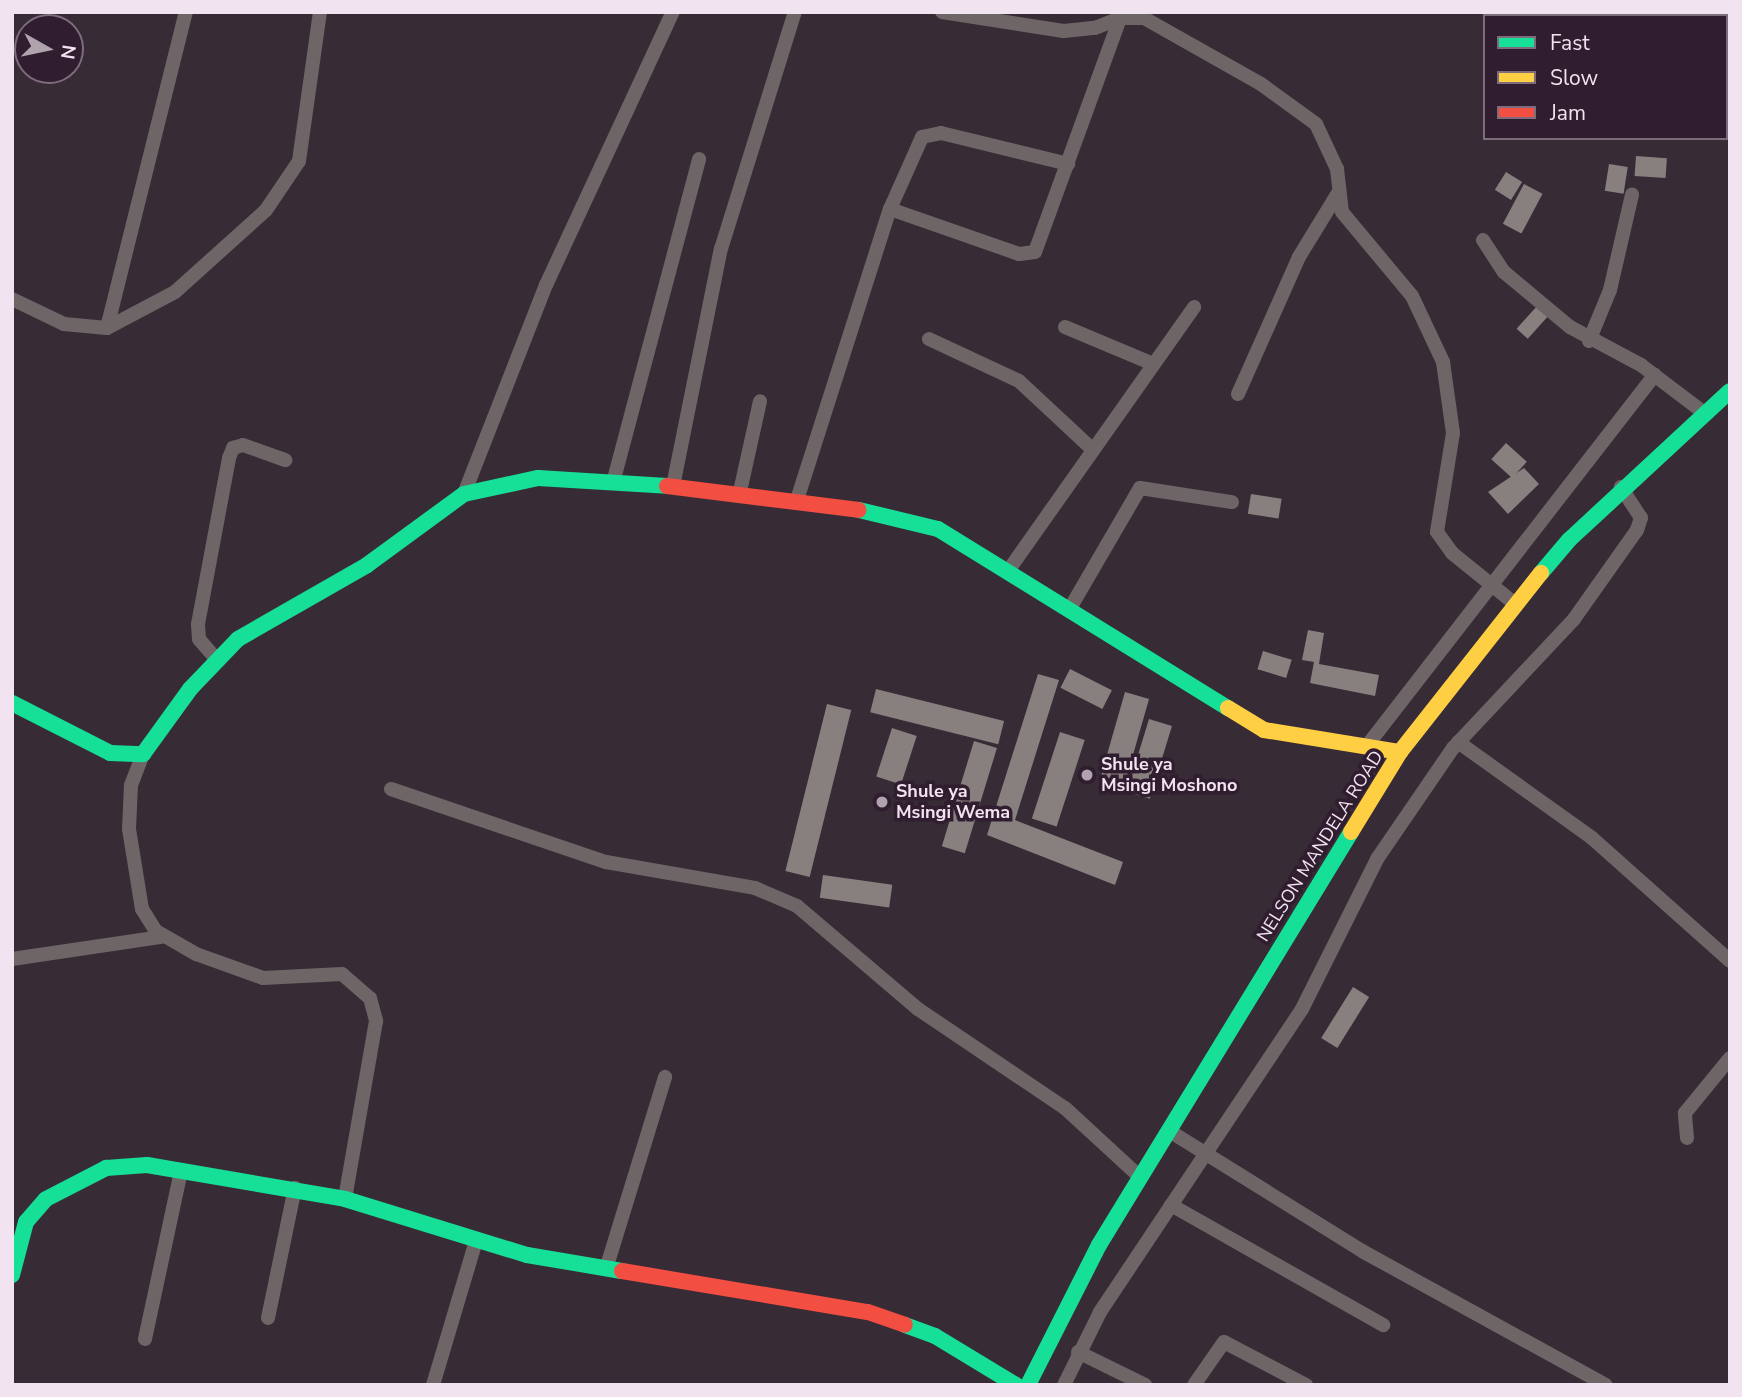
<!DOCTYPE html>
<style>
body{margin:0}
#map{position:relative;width:1742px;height:1397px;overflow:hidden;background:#372c36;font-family:"Nunito Sans",sans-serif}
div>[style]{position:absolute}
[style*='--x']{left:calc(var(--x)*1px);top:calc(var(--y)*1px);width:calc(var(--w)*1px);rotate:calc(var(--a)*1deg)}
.building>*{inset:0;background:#88807f;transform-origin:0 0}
.street>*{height:14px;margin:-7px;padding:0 7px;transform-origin:7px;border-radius:7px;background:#6e6666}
.fast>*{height:16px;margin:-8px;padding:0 8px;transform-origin:8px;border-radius:8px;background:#16e098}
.slow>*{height:16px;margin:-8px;padding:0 8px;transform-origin:8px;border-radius:8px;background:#ffcf43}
.jam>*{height:16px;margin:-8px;padding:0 8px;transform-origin:8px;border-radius:8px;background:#f24e42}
.dots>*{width:19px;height:19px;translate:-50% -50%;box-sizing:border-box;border:4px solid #301d2f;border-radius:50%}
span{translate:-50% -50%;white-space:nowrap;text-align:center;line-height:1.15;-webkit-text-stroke:7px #301d2f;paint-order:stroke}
.poi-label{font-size:18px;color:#f1e3ef;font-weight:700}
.left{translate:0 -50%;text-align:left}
.street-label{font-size:18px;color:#f1e3ef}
.frame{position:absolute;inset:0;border:14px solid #f1e3ef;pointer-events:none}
.legend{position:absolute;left:1483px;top:14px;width:245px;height:126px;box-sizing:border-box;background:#301d2f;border:2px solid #7d6c7c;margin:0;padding:9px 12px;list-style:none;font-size:21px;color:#f1e3ef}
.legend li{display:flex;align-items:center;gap:14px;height:35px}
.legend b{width:35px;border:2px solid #7d6c7c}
.north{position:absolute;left:14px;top:14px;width:70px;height:70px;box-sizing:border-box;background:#301d2f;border:2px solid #7d6c7c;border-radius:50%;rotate:99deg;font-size:19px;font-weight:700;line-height:28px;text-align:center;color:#f1e3ef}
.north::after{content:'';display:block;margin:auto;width:24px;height:32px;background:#b0a3ae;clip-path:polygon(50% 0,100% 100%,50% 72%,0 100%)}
</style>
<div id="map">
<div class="building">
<i style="left:1636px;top:156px;width:31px;height:20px;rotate:4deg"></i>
<i style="left:1609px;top:164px;width:19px;height:27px;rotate:9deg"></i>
<i style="left:1506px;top:172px;width:19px;height:21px;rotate:32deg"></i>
<i style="left:1524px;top:184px;width:21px;height:45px;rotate:28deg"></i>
<i style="left:1538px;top:305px;width:15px;height:32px;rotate:42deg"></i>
<i style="left:1506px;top:443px;width:28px;height:22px;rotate:42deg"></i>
<i style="clip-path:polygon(1524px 468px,1539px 484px,1508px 514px,1488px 492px)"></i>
<i style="left:1251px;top:494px;width:31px;height:20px;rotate:9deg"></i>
<i style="clip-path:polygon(1308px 630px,1324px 633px,1319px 664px,1379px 675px,1375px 696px,1310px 683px,1314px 662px,1302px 660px)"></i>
<i style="left:1263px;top:651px;width:30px;height:19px;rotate:17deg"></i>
<i style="left:1070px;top:669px;width:47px;height:21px;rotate:27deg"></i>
<i style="clip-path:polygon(1038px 674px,1059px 680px,1015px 820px,1123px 862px,1115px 885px,987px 835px)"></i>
<i style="left:876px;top:689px;width:132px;height:24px;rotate:14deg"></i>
<i style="left:1125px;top:692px;width:25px;height:87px;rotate:16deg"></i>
<i style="left:827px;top:704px;width:25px;height:172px;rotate:14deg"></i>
<i style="left:1149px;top:719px;width:24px;height:76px;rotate:17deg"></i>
<i style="left:892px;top:728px;width:26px;height:51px;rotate:18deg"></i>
<i style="left:1060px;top:732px;width:26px;height:91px;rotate:18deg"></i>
<i style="left:974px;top:741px;width:24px;height:110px;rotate:17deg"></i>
<i style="left:823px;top:875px;width:70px;height:23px;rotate:8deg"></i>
<i style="left:1353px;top:987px;width:19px;height:60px;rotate:32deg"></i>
</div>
<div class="street">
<i style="--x:942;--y:12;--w:123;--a:8.9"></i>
<i style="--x:1064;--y:31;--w:31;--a:-6"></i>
<i style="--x:1095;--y:28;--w:27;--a:-22"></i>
<i style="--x:1120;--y:18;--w:24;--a:0"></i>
<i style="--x:1144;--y:18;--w:134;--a:29.4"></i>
<i style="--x:1261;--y:84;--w:68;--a:36"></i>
<i style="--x:1316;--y:124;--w:50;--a:65"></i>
<i style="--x:1337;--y:169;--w:43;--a:83.4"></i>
<i style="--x:1342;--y:212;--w:109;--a:50.2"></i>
<i style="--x:1412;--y:296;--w:73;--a:64.8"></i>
<i style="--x:1443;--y:362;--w:72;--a:82"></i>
<i style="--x:1453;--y:433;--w:100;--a:99.2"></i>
<i style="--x:1437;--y:532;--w:26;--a:54"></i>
<i style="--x:1452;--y:553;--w:80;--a:38.9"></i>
<i style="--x:890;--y:209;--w:137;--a:19.2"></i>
<i style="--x:1019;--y:254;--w:16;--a:-7"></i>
<i style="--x:1035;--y:252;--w:249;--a:-70"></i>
<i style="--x:1483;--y:240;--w:38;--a:57"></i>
<i style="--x:1504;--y:272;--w:86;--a:39.8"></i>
<i style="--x:1570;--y:327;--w:81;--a:28.2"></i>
<i style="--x:1641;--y:365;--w:78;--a:37.2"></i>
<i style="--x:12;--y:299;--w:58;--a:25.7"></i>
<i style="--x:64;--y:324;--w:43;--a:5.3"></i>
<i style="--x:107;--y:328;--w:77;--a:-27.9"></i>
<i style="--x:175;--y:292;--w:122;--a:-42"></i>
<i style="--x:266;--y:210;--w:59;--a:-56"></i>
<i style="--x:299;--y:161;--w:150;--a:-82"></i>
<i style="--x:1065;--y:327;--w:95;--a:22.8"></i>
<i style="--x:107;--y:328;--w:326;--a:-76"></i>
<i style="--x:929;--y:339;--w:99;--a:25"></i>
<i style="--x:1019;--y:381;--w:100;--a:43"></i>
<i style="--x:1589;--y:341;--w:55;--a:-67.6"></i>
<i style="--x:1610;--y:290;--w:98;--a:-77"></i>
<i style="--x:1238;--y:394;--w:150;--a:-66"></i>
<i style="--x:1299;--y:257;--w:75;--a:-58.6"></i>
<i style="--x:614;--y:479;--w:331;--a:-75.1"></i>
<i style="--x:673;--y:486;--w:242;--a:-78.6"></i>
<i style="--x:721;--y:249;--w:248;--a:-72.7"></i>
<i style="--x:464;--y:494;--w:225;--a:-68.6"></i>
<i style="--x:546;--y:285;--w:301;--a:-65.1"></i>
<i style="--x:739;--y:496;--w:97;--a:-77.5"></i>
<i style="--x:796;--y:503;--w:309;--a:-72.3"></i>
<i style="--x:890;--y:209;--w:79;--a:-66"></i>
<i style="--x:922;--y:137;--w:19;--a:-12"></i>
<i style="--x:941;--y:133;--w:131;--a:13.7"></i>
<i style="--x:1008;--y:571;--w:323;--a:-54.8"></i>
<i style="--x:1069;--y:610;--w:141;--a:-59.8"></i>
<i style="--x:1140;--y:488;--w:93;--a:8.7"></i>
<i style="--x:218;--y:661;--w:29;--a:-131"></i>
<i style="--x:199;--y:639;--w:15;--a:-94"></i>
<i style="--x:198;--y:624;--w:169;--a:-79.4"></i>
<i style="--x:229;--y:458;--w:11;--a:-68"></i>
<i style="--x:233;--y:448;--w:10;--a:-17"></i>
<i style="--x:243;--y:445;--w:45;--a:19.7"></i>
<i style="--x:1458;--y:742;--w:165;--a:35.6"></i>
<i style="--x:1592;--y:838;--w:185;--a:41.7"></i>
<i style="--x:1366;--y:747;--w:471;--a:-52.2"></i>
<i style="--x:143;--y:754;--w:33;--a:111"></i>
<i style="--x:131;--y:785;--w:44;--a:92.6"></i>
<i style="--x:129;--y:829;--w:81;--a:80.8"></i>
<i style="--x:142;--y:909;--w:26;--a:58"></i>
<i style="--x:156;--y:931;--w:46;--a:29.9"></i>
<i style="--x:196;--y:954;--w:71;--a:19.7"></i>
<i style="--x:263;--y:978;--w:79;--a:-2.9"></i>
<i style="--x:342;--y:974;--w:37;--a:41"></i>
<i style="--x:370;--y:998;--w:24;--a:75"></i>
<i style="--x:376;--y:1021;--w:181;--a:99.9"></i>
<i style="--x:391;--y:789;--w:227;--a:18.8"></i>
<i style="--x:606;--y:862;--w:151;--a:9.9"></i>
<i style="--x:755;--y:888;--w:46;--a:23.2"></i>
<i style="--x:797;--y:906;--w:159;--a:40.4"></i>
<i style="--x:918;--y:1009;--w:177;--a:34"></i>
<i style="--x:1065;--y:1108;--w:102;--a:42.6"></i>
<i style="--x:12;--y:959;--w:151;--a:-8.4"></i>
<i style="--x:1171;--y:1132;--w:225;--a:31.9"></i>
<i style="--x:1362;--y:1251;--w:278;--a:28.8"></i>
<i style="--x:1687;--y:1138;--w:25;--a:-95"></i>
<i style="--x:1685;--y:1113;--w:71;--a:-50.7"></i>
<i style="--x:1171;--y:1205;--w:244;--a:29.5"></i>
<i style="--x:606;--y:1269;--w:201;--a:-72.9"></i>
<i style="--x:268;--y:1318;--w:133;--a:-78.3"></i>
<i style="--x:145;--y:1339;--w:172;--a:-77.9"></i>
<i style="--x:1078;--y:1352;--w:75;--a:26.2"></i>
<i style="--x:433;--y:1385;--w:150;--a:-73.4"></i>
<i style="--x:1064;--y:1385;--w:81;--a:-63.7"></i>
<i style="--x:1100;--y:1312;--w:364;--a:-56.3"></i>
<i style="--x:1302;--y:1009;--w:168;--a:-63.4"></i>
<i style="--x:1377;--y:859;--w:135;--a:-55.6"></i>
<i style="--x:1453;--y:748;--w:177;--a:-46.8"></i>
<i style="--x:1574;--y:619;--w:109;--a:-54.7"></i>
<i style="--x:1637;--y:530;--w:13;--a:-72"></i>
<i style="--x:1641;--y:518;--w:37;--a:-123"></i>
<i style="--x:1194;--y:1385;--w:52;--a:-55.1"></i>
<i style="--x:1224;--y:1342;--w:93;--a:27.7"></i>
</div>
<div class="fast">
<i style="--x:859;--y:510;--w:81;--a:13.5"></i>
<i style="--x:938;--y:529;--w:341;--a:31.7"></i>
<i style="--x:1541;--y:573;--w:43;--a:-49.7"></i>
<i style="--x:1569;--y:540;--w:219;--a:-42.8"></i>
<i style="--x:12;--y:703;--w:110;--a:27"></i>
<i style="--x:110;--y:753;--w:33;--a:2"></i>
<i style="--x:143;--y:754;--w:80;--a:-54.1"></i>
<i style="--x:190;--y:689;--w:69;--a:-46.2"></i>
<i style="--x:238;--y:639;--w:149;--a:-29.8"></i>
<i style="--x:367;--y:565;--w:120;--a:-36.2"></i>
<i style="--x:464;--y:494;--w:76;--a:-12.2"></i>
<i style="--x:538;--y:478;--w:129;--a:3.5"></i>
<i style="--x:12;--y:1275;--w:55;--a:-75.2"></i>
<i style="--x:26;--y:1222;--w:30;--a:-49"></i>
<i style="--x:46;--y:1199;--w:68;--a:-27.3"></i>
<i style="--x:106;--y:1168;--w:41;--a:-4.2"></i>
<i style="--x:147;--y:1165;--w:201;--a:9.7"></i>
<i style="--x:345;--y:1199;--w:190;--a:17.1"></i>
<i style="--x:527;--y:1255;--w:96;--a:9.6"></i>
<i style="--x:905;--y:1325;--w:32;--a:20"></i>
<i style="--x:935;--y:1336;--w:95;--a:31.2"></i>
<i style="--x:1028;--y:1385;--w:157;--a:-63.1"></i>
<i style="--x:1099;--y:1245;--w:484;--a:-58.6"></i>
</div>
<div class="slow">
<i style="--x:1228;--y:708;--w:42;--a:31.4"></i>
<i style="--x:1264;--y:730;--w:138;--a:9.2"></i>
<i style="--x:1351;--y:832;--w:94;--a:-58.5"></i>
<i style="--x:1400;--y:752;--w:228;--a:-51.8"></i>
</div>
<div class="jam">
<i style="--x:667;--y:486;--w:193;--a:7.1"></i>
<i style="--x:622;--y:1271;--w:249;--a:9.5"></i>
<i style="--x:868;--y:1312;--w:39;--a:19"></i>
</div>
<div class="dots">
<i style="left:1087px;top:775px;background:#b0a3ae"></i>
<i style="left:882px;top:802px;background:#b0a3ae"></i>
</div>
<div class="poi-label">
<span class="left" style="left:1101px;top:775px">Shule ya<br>Msingi Moshono</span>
<span class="left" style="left:896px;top:802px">Shule ya<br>Msingi Wema</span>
</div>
<div class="street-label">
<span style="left:1320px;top:846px;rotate:-58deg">NELSON MANDELA ROAD</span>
</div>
<div class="frame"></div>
<ul class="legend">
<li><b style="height:9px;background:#16e098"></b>Fast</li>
<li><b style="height:9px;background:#ffcf43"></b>Slow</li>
<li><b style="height:9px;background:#f24e42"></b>Jam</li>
</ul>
<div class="north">N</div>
</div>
